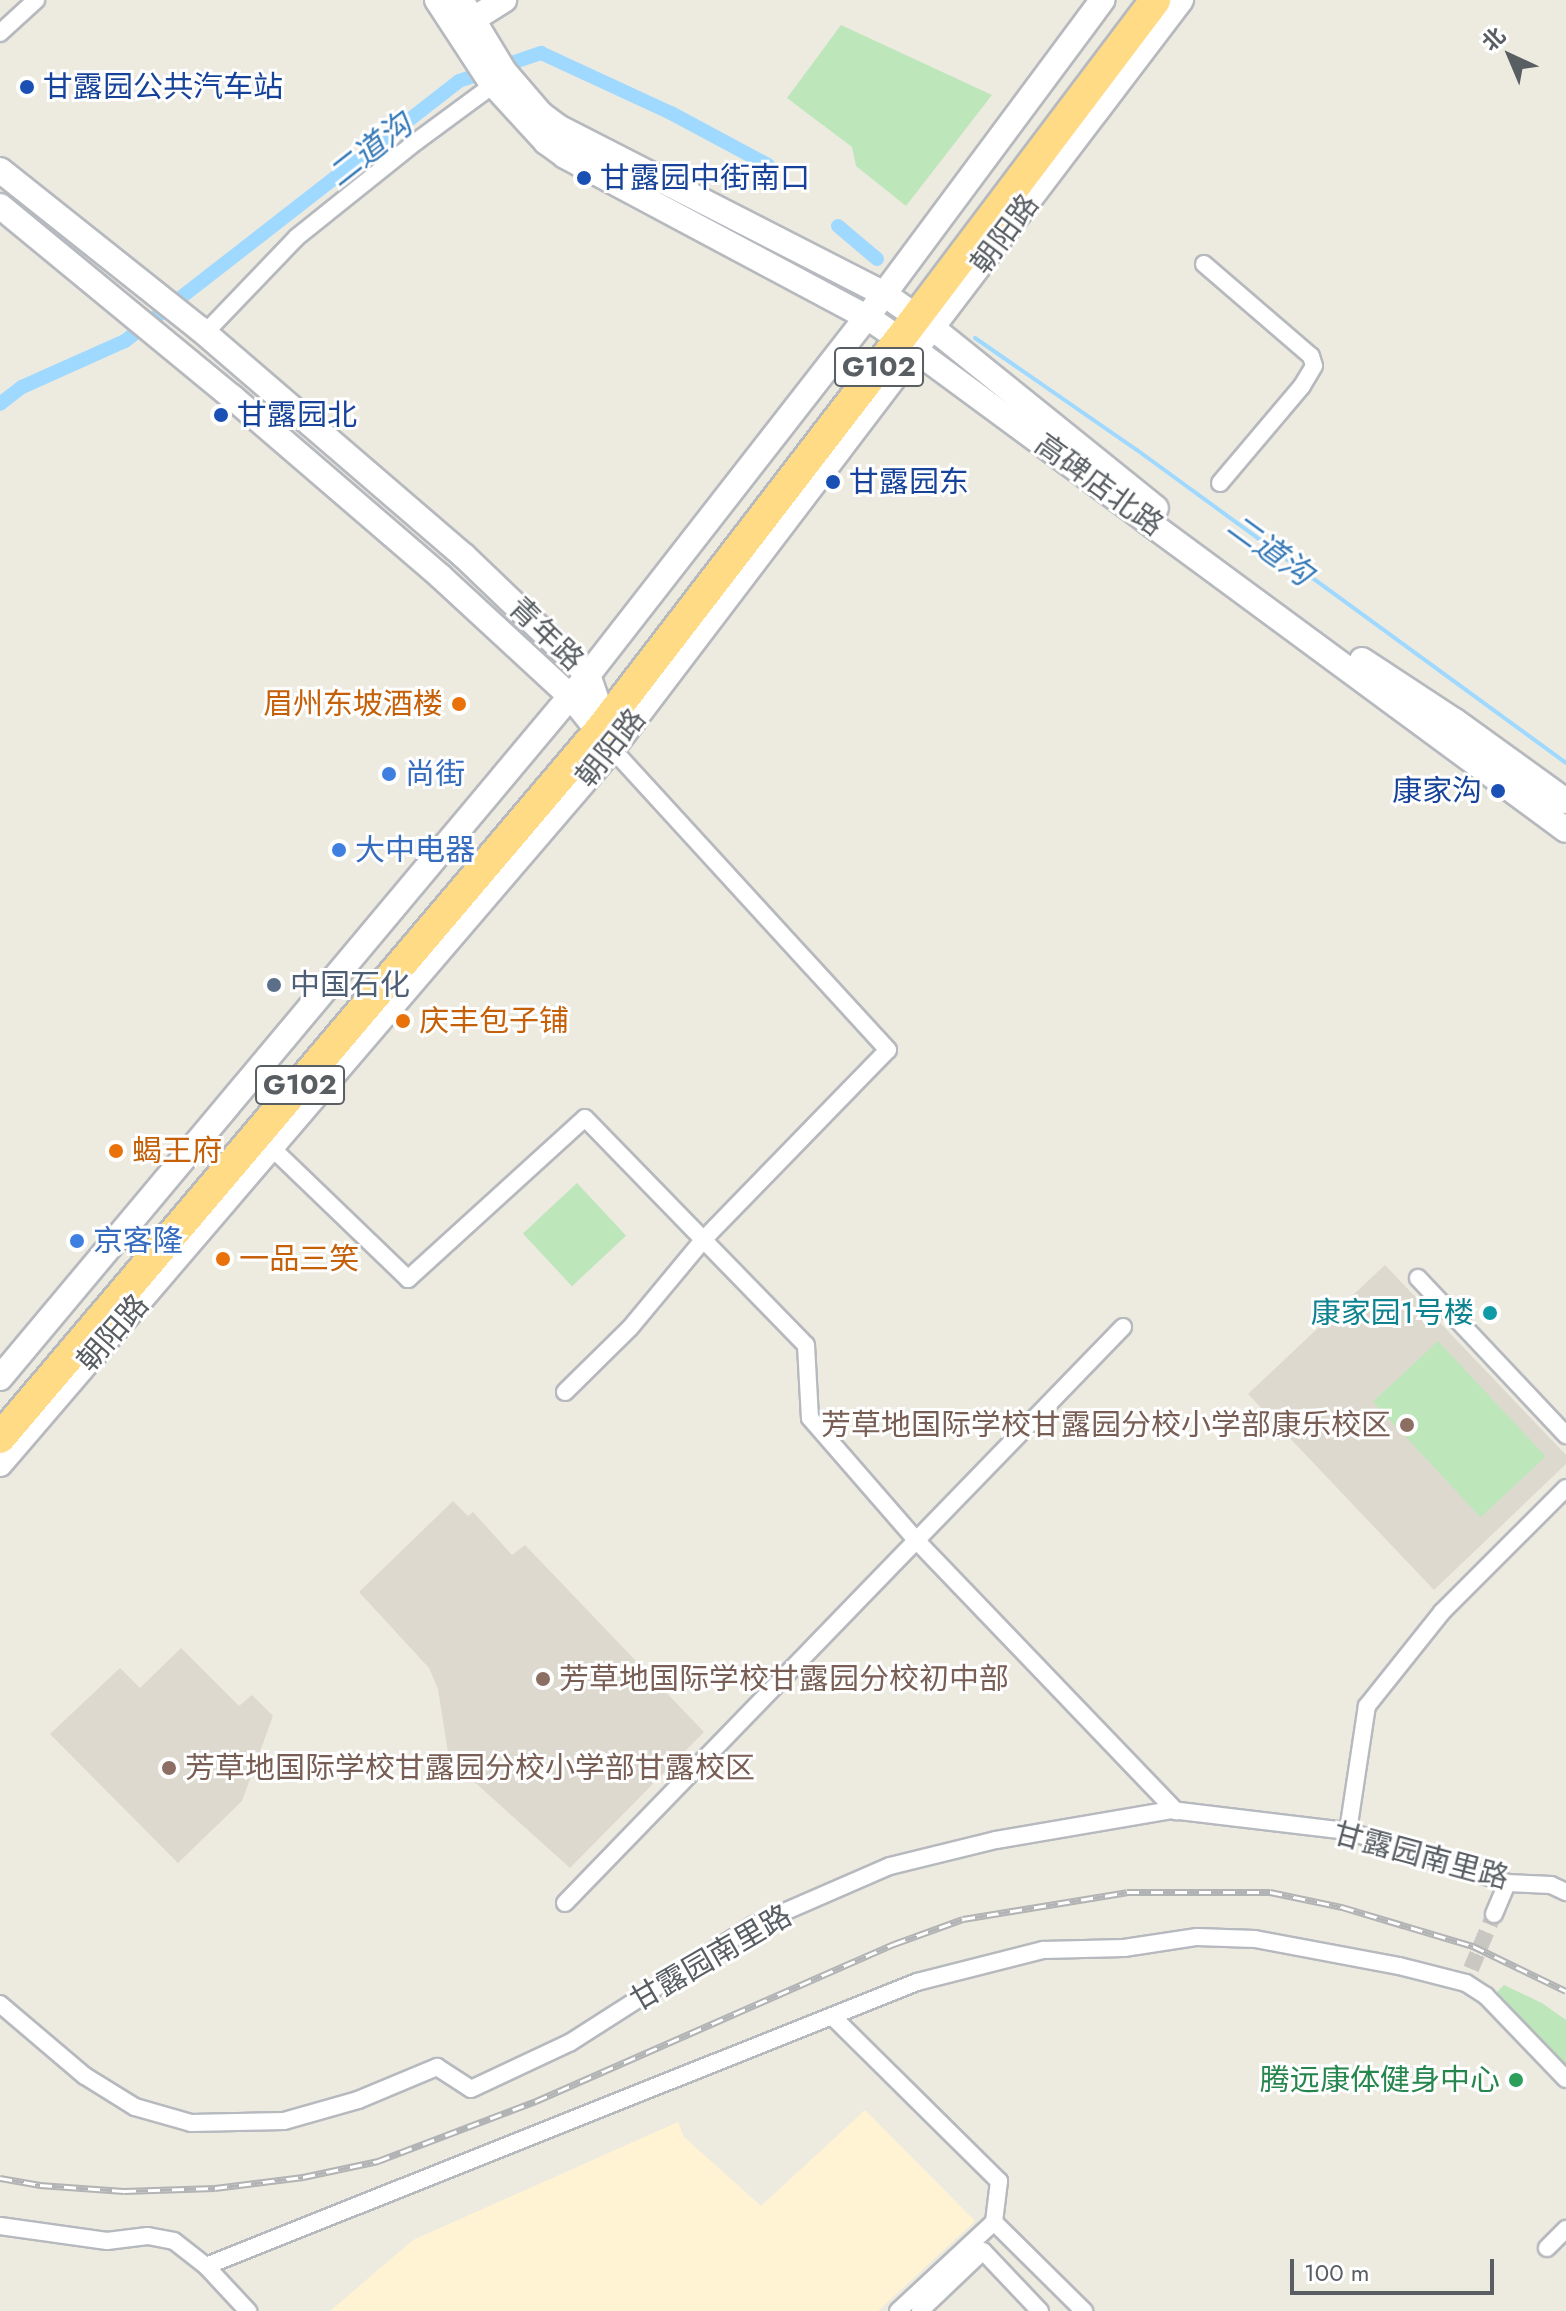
<!DOCTYPE html>
<meta charset="utf-8">
<style>
body{margin:0}
#map{position:relative;width:1566px;height:2311px;overflow:hidden;background:#edeae0;font-family:Jost,"Noto Sans SC",sans-serif}
div>[style]{position:absolute}
[style*='--x']{left:calc(var(--x)*1px);top:calc(var(--y)*1px);width:calc(var(--w)*1px);rotate:calc(var(--a)*1deg)}
.commercial>*{inset:0;background:#fff3d4}
.education>*{inset:0;background:#ddd9cf}
.green>*{inset:0;background:#bde7bb;transform-origin:0 0}
.stream>*{height:4px;margin:-2px;padding:0 2px;transform-origin:2px;border-radius:2px;background:#9fd9ff}
.canal>*{height:14px;margin:-7px;padding:0 7px;transform-origin:7px;border-radius:7px;background:#9fd9ff}
.street-tunnel>*{height:16px;margin-top:-8px;transform-origin:0;background:repeating-linear-gradient(90deg,#c8c7c1 0 16px,transparent 0 24px)}
.roads{filter:drop-shadow(2px 0 #b6b9be) drop-shadow(-2px 0 #b6b9be) drop-shadow(0 2px #b6b9be) drop-shadow(0 -2px #b6b9be)}
.street>*{height:16px;margin:-8px;padding:0 8px;transform-origin:8px;border-radius:8px;background:#fff}
.secondary>*{height:24px;margin:-12px;padding:0 12px;transform-origin:12px;border-radius:12px;background:#fff}
.highway>*{height:30px;margin:-15px;padding:0 15px;transform-origin:15px;border-radius:15px;background:#ffdb86}
.rail>*{height:7px;margin-top:-3.5px;transform-origin:0;background:repeating-linear-gradient(90deg,#fff 0 12px,#b2b3b4 0 24px);box-sizing:border-box;border-block:2px solid #b2b3b4}
.dots>*{width:22px;height:22px;translate:-50% -50%;box-sizing:border-box;border:4px solid #fff;border-radius:50%}
span{translate:-50% -50%;white-space:nowrap;text-align:center;line-height:1.15;-webkit-text-stroke:6px #fff;paint-order:stroke}
.shield-label span{padding:2px 6px;background:#fff;border:2px solid;border-radius:6px;-webkit-text-stroke-width:0}
.shield-label{font-size:28px;color:#595e63;font-weight:700}
.transit-label{font-size:30px;color:#164399}
.left{translate:0 -50%;text-align:left}
.right{translate:-100% -50%;text-align:right}
.street-label{font-size:30px;color:#595e63}
.food-label{font-size:30px;color:#c56008}
.shop-label{font-size:30px;color:#366cbe}
.service-label{font-size:30px;color:#4e5e75}
.culture-label{font-size:30px;color:#0d838f}
.education-label{font-size:30px;color:#785e54}
.leisure-label{font-size:30px;color:#27864d}
.water-label{font-size:32px;color:#377ab7;font-style:italic}
.north{position:absolute;left:1470px;top:16px;width:80px;height:80px;-webkit-text-stroke:6px #fff;paint-order:stroke;rotate:316deg;font-size:22px;font-weight:700;line-height:32px;text-align:center;color:#595e63}
.north::after{content:'';display:block;margin:auto;width:28px;height:36px;background:#595e63;clip-path:polygon(50% 0,100% 100%,50% 72%,0 100%)}
.scale{position:absolute;left:1290px;top:2259px;width:204px;height:36px;box-sizing:border-box;border:4px solid #595e63;border-top:0;padding-left:10px;font-size:24px;line-height:28px;white-space:nowrap;color:#595e63;-webkit-text-stroke:6px #fff;paint-order:stroke}
</style>
<div id="map">
<div class="commercial">
<i style="clip-path:polygon(865px 2110px,975px 2221px,878px 2311px,330px 2311px,413px 2240px,678px 2122px,684px 2137px,761px 2206px)"></i>
</div>
<div class="education">
<i style="clip-path:polygon(1385px 1265px,1566px 1455px,1566px 1464px,1434px 1590px,1248px 1394px)"></i>
<i style="clip-path:polygon(453px 1501px,468px 1516px,473px 1512px,512px 1555px,525px 1545px,704px 1732px,570px 1868px,449px 1759px,438px 1689px,429px 1668px,359px 1592px)"></i>
<i style="clip-path:polygon(181px 1648px,239px 1706px,252px 1695px,273px 1716px,242px 1801px,178px 1863px,50px 1734px,120px 1668px,140px 1688px)"></i>
</div>
<div class="green">
<i style="clip-path:polygon(841px 25px,992px 95px,906px 206px,856px 166px,852px 147px,787px 98px)"></i>
<i style="left:577px;top:1183px;width:72px;height:74px;rotate:47deg"></i>
<i style="left:1438px;top:1341px;width:158px;height:89px;rotate:47deg"></i>
<i style="clip-path:polygon(1504px 1985px,1542px 2003px,1566px 2020px,1566px 2067px,1493px 1996px)"></i>
</div>
<div class="stream">
<i style="--x:975;--y:338;--w:197;--a:34.7"></i>
<i style="--x:1137;--y:450;--w:531;--a:36.11"></i>
</div>
<div class="canal">
<i style="--x:838;--y:226;--w:51;--a:40.2"></i>
<i style="--x:0;--y:404;--w:28;--a:-38"></i>
<i style="--x:22;--y:387;--w:113;--a:-24.1"></i>
<i style="--x:125;--y:341;--w:423;--a:-37.9"></i>
<i style="--x:459;--y:81;--w:87;--a:-18.9"></i>
<i style="--x:541;--y:53;--w:143;--a:24.8"></i>
<i style="--x:671;--y:113;--w:110;--a:28.2"></i>
</div>
<div class="street-tunnel">
<i style="--x:1471;--y:1969;--w:60;--a:-67.3"></i>
</div>
<div class="roads">
<div class="street">
<i style="--x:0;--y:33;--w:49;--a:-42.5"></i>
<i style="--x:1204;--y:264;--w:141;--a:40.7"></i>
<i style="--x:1311;--y:356;--w:10;--a:73"></i>
<i style="--x:1314;--y:366;--w:23;--a:121"></i>
<i style="--x:1302;--y:386;--w:127;--a:130.2"></i>
<i style="--x:205;--y:333;--w:133;--a:-46.2"></i>
<i style="--x:297;--y:237;--w:154;--a:-38.7"></i>
<i style="--x:417;--y:141;--w:94;--a:-36.4"></i>
<i style="--x:272;--y:1148;--w:189;--a:43.9"></i>
<i style="--x:408;--y:1279;--w:239;--a:-42.3"></i>
<i style="--x:585;--y:1118;--w:317;--a:45.8"></i>
<i style="--x:806;--y:1345;--w:73;--a:86.9"></i>
<i style="--x:810;--y:1418;--w:162;--a:49"></i>
<i style="--x:916;--y:1540;--w:376;--a:46.2"></i>
<i style="--x:1418;--y:1278;--w:216;--a:46.7"></i>
<i style="--x:565;--y:1392;--w:91;--a:-44.6"></i>
<i style="--x:630;--y:1328;--w:114;--a:-50.3"></i>
<i style="--x:703;--y:1240;--w:265;--a:-45.8"></i>
<i style="--x:888;--y:1050;--w:408;--a:-132.5"></i>
<i style="--x:1348;--y:1831;--w:126;--a:-81.4"></i>
<i style="--x:1367;--y:1706;--w:120;--a:-51.4"></i>
<i style="--x:1442;--y:1612;--w:175;--a:-45"></i>
<i style="--x:565;--y:1903;--w:802;--a:-45.91"></i>
<i style="--x:1494;--y:1914;--w:34;--a:-67"></i>
<i style="--x:0;--y:2004;--w:111;--a:40.3"></i>
<i style="--x:85;--y:2076;--w:59;--a:31.8"></i>
<i style="--x:135;--y:2107;--w:58;--a:15.9"></i>
<i style="--x:191;--y:2123;--w:93;--a:-1.2"></i>
<i style="--x:284;--y:2121;--w:77;--a:-15.8"></i>
<i style="--x:358;--y:2100;--w:86;--a:-22.7"></i>
<i style="--x:437;--y:2067;--w:40;--a:32.9"></i>
<i style="--x:471;--y:2089;--w:110;--a:-25.2"></i>
<i style="--x:571;--y:2042;--w:217;--a:-32.6"></i>
<i style="--x:754;--y:1925;--w:148;--a:-23.5"></i>
<i style="--x:890;--y:1866;--w:109;--a:-13.8"></i>
<i style="--x:996;--y:1840;--w:178;--a:-9.7"></i>
<i style="--x:1171;--y:1810;--w:178;--a:6.8"></i>
<i style="--x:1348;--y:1831;--w:167;--a:18.1"></i>
<i style="--x:1507;--y:1883;--w:44;--a:2.6"></i>
<i style="--x:1551;--y:1885;--w:17;--a:25"></i>
<i style="--x:832;--y:2016;--w:235;--a:44.7"></i>
<i style="--x:999;--y:2181;--w:41;--a:97"></i>
<i style="--x:994;--y:2222;--w:127;--a:44.7"></i>
<i style="--x:0;--y:2226;--w:108;--a:8"></i>
<i style="--x:107;--y:2241;--w:41;--a:-7"></i>
<i style="--x:148;--y:2236;--w:26;--a:11"></i>
<i style="--x:174;--y:2241;--w:41;--a:38"></i>
<i style="--x:206;--y:2266;--w:62;--a:47"></i>
<i style="--x:1547;--y:2248;--w:27;--a:-45"></i>
<i style="--x:206;--y:2266;--w:766;--a:-21.77"></i>
<i style="--x:917;--y:1982;--w:130;--a:-14.3"></i>
<i style="--x:1043;--y:1950;--w:81;--a:-1.4"></i>
<i style="--x:1124;--y:1948;--w:74;--a:-8.6"></i>
<i style="--x:1197;--y:1937;--w:58;--a:2"></i>
<i style="--x:1255;--y:1939;--w:147;--a:10.6"></i>
<i style="--x:1399;--y:1966;--w:69;--a:14.2"></i>
<i style="--x:1466;--y:1983;--w:24;--a:33"></i>
<i style="--x:1486;--y:1996;--w:115;--a:46.1"></i>
<i style="--x:898;--y:2311;--w:131;--a:-42.8"></i>
<i style="--x:920;--y:2311;--w:87;--a:-43.6"></i>
<i style="--x:983;--y:2251;--w:83;--a:46.5"></i>
</div>
<div class="secondary">
<i style="--x:437;--y:0;--w:97;--a:56.8"></i>
<i style="--x:490;--y:81;--w:83;--a:47.4"></i>
<i style="--x:546;--y:142;--w:24;--a:36"></i>
<i style="--x:565;--y:156;--w:342;--a:28.1"></i>
<i style="--x:867;--y:317;--w:40;--a:34"></i>
<i style="--x:900;--y:339;--w:827;--a:36.4"></i>
<i style="--x:461;--y:0;--w:83;--a:58.8"></i>
<i style="--x:504;--y:71;--w:57;--a:49.3"></i>
<i style="--x:541;--y:114;--w:21;--a:37"></i>
<i style="--x:558;--y:127;--w:366;--a:27.1"></i>
<i style="--x:884;--y:294;--w:61;--a:35"></i>
<i style="--x:934;--y:329;--w:285;--a:38.9"></i>
<i style="--x:472;--y:20;--w:38;--a:-32"></i>
<i style="--x:0;--y:170;--w:256;--a:38.5"></i>
<i style="--x:200;--y:329;--w:347;--a:40.7"></i>
<i style="--x:463;--y:555;--w:173;--a:43.8"></i>
<i style="--x:588;--y:675;--w:64;--a:70.7"></i>
<i style="--x:0;--y:206;--w:301;--a:39.5"></i>
<i style="--x:232;--y:397;--w:274;--a:40.7"></i>
<i style="--x:440;--y:576;--w:178;--a:42.7"></i>
<i style="--x:571;--y:697;--w:53;--a:51.2"></i>
<i style="--x:1362;--y:660;--w:111;--a:33.3"></i>
<i style="--x:1455;--y:721;--w:137;--a:35.8"></i>
<i style="--x:0;--y:1378;--w:916;--a:-50.09"></i>
<i style="--x:588;--y:675;--w:454;--a:-52.1"></i>
<i style="--x:867;--y:317;--w:395;--a:-53.4"></i>
<i style="--x:0;--y:1464;--w:941;--a:-49.44"></i>
<i style="--x:612;--y:749;--w:941;--a:-52.78"></i>
</div>
<div class="highway">
<i style="--x:0;--y:1438;--w:927;--a:-49.73"></i>
<i style="--x:599;--y:731;--w:494;--a:-52.5"></i>
<i style="--x:900;--y:339;--w:424;--a:-53"></i>
</div>
</div>
<div class="rail">
<i style="--x:0;--y:2178;--w:41;--a:9.9"></i>
<i style="--x:40;--y:2185;--w:84;--a:4.1"></i>
<i style="--x:124;--y:2191;--w:91;--a:-1.9"></i>
<i style="--x:215;--y:2188;--w:89;--a:-7.1"></i>
<i style="--x:303;--y:2177;--w:77;--a:-12"></i>
<i style="--x:378;--y:2161;--w:169;--a:-20.8"></i>
<i style="--x:536;--y:2101;--w:391;--a:-23.7"></i>
<i style="--x:894;--y:1944;--w:73;--a:-19.9"></i>
<i style="--x:963;--y:1919;--w:166;--a:-9.3"></i>
<i style="--x:1127;--y:1892;--w:143;--a:0"></i>
<i style="--x:1270;--y:1892;--w:74;--a:11.8"></i>
<i style="--x:1342;--y:1907;--w:137;--a:16.6"></i>
<i style="--x:1473;--y:1946;--w:103;--a:25.8"></i>
</div>
<div class="dots">
<i style="left:27px;top:87px;background:#1a4fb4"></i>
<i style="left:584px;top:178px;background:#1a4fb4"></i>
<i style="left:221px;top:415px;background:#1a4fb4"></i>
<i style="left:833px;top:482px;background:#1a4fb4"></i>
<i style="left:459px;top:704px;background:#e8710a"></i>
<i style="left:389px;top:774px;background:#3f7fe0"></i>
<i style="left:1498px;top:791px;background:#1a4fb4"></i>
<i style="left:339px;top:850px;background:#3f7fe0"></i>
<i style="left:274px;top:985px;background:#5c6f8a"></i>
<i style="left:403px;top:1021px;background:#e8710a"></i>
<i style="left:116px;top:1151px;background:#e8710a"></i>
<i style="left:77px;top:1241px;background:#3f7fe0"></i>
<i style="left:223px;top:1259px;background:#e8710a"></i>
<i style="left:1490px;top:1313px;background:#0f9aa8"></i>
<i style="left:1407px;top:1425px;background:#8d6e63"></i>
<i style="left:543px;top:1679px;background:#8d6e63"></i>
<i style="left:169px;top:1768px;background:#8d6e63"></i>
<i style="left:1516px;top:2080px;background:#2e9e5b"></i>
</div>
<div class="shield-label">
<span style="left:879px;top:367px">G102</span>
<span style="left:300px;top:1085px">G102</span>
</div>
<div class="transit-label">
<span class="left" style="left:43px;top:87px">甘露园公共汽车站</span>
<span class="left" style="left:600px;top:178px">甘露园中街南口</span>
<span class="left" style="left:237px;top:415px">甘露园北</span>
<span class="left" style="left:849px;top:482px">甘露园东</span>
<span class="right" style="left:1482px;top:791px">康家沟</span>
</div>
<div class="street-label">
<span style="left:1005px;top:234px;rotate:-53deg">朝阳路</span>
<span style="left:1099px;top:485px;rotate:36deg">高碑店北路</span>
<span style="left:546px;top:634px;rotate:44deg">青年路</span>
<span style="left:611px;top:748px;rotate:-51deg">朝阳路</span>
<span style="left:113px;top:1333px;rotate:-49deg">朝阳路</span>
<span style="left:1421px;top:1856px;rotate:15deg">甘露园南里路</span>
<span style="left:711px;top:1958px;rotate:-30deg">甘露园南里路</span>
</div>
<div class="food-label">
<span class="right" style="left:443px;top:704px">眉州东坡酒楼</span>
<span class="left" style="left:419px;top:1021px">庆丰包子铺</span>
<span class="left" style="left:132px;top:1151px">蝎王府</span>
<span class="left" style="left:239px;top:1259px">一品三笑</span>
</div>
<div class="shop-label">
<span class="left" style="left:405px;top:774px">尚街</span>
<span class="left" style="left:355px;top:850px">大中电器</span>
<span class="left" style="left:93px;top:1241px">京客隆</span>
</div>
<div class="service-label">
<span class="left" style="left:290px;top:985px">中国石化</span>
</div>
<div class="culture-label">
<span class="right" style="left:1474px;top:1313px">康家园1号楼</span>
</div>
<div class="education-label">
<span class="right" style="left:1391px;top:1425px">芳草地国际学校甘露园分校小学部康乐校区</span>
<span class="left" style="left:559px;top:1679px">芳草地国际学校甘露园分校初中部</span>
<span class="left" style="left:185px;top:1768px">芳草地国际学校甘露园分校小学部甘露校区</span>
</div>
<div class="leisure-label">
<span class="right" style="left:1500px;top:2080px">腾远康体健身中心</span>
</div>
<div class="water-label">
<span style="left:370px;top:150px;rotate:-38deg">二道沟</span>
<span style="left:1270px;top:550px;rotate:36deg">二道沟</span>
</div>
<div class="north">北</div>
<div class="scale">100 m</div>
</div>
